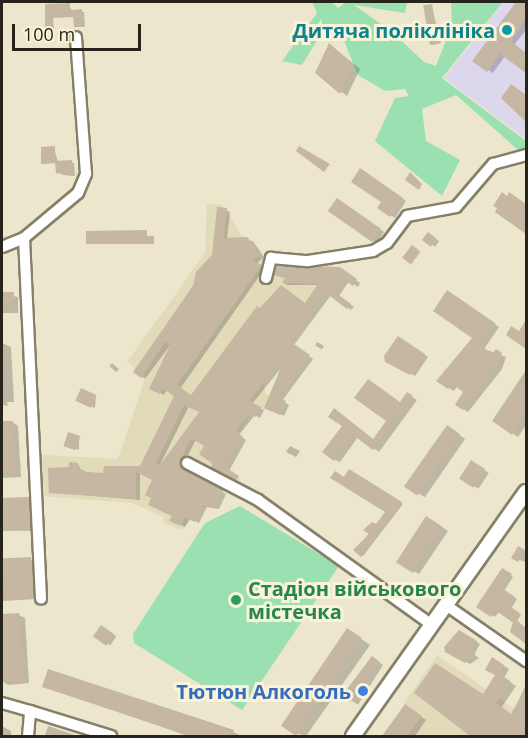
<!DOCTYPE html>
<meta charset="utf-8">
<style>
body{margin:0}
#map{position:relative;width:528px;height:738px;overflow:hidden;background:#ebe6cc;font-family:"Open Sans",sans-serif}
div>[style]{position:absolute}
[style*='--x']{left:calc(var(--x)*1px);top:calc(var(--y)*1px);width:calc(var(--w)*1px);rotate:calc(var(--a)*1deg)}
.built>*{inset:0;background:#e1dbba}
.medical>*{inset:0;background:#ddd7ed}
.green>*{inset:0;background:#9ae0b1}
.shadow>*{inset:0;background:#0003;transform-origin:0 0}
.building>*{inset:0;background:#c5b7a1;transform-origin:0 0}
.roads{filter:drop-shadow(2px 0 #858069) drop-shadow(-2px 0 #858069) drop-shadow(0 2px #858069) drop-shadow(0 -2px #858069)}
.minor>*{height:10px;margin:-5px;padding:0 5px;transform-origin:5px;border-radius:5px;background:#fff}
.secondary>*{height:14px;margin:-7px;padding:0 7px;transform-origin:7px;border-radius:7px;background:#fff}
.dots>*{width:16px;height:16px;translate:-50% -50%;box-sizing:border-box;border:3px solid #f8f3d9;border-radius:50%}
span{translate:-50% -50%;white-space:nowrap;text-align:center;line-height:1.15;-webkit-text-stroke:6px #f8f3d9;paint-order:stroke}
.culture-label{font-size:20px;color:#0d838f;font-weight:700}
.right{translate:-100% -50%;text-align:right}
.leisure-label{font-size:20px;color:#27864d;font-weight:700}
.left{translate:0 -50%;text-align:left}
.shop-label{font-size:20px;color:#366cbe;font-weight:700}
.frame{position:absolute;inset:0;border:3px solid #26241b;pointer-events:none}
.scale{position:absolute;left:12px;top:24px;width:129px;height:27px;box-sizing:border-box;border:3px solid #26241b;border-top:0;padding-left:8px;font-size:18px;line-height:21px;white-space:nowrap;color:#26241b;-webkit-text-stroke:4px #f8f3d9;paint-order:stroke}
</style>
<div id="map">
<div class="built">
<i style="clip-path:polygon(207px 204px,222px 205px,256px 257px,315px 265px,320px 258px,344px 273px,330px 281px,262px 374px,265px 392px,276px 401px,272px 412px,256px 406px,219px 464px,234px 474px,182px 530px,163px 522px,164px 517px,132px 503px,41px 496px,43px 455px,118px 459px,146px 376px,127px 362px,205px 253px)"></i>
<i style="clip-path:polygon(437px 655px,526px 717px,526px 736px,407px 736px,421px 716px,404px 703px)"></i>
</div>
<div class="medical">
<i style="clip-path:polygon(504px 2px,526px 2px,526px 139px,444px 78px)"></i>
</div>
<div class="green">
<i style="clip-path:polygon(312px 2px,332px 2px,338px 8px,346px 2px,407px 2px,405px 13px,354px 5px,392px 32px,424px 62px,436px 66px,452px 25px,451px 2px,503px 2px,442px 78px,526px 141px,526px 152px,517px 149px,456px 95px,422px 109px,426px 141px,460px 160px,442px 196px,375px 141px,395px 98px,409px 96px,405px 89px,385px 91px,358px 75px,337px 24px,316px 42px,302px 65px,282px 61px,317px 13px)"></i>
<i style="clip-path:polygon(240px 506px,339px 566px,242px 710px,134px 643px,133px 634px,205px 523px)"></i>
</div>
<div class="shadow">
<i style="clip-path:polygon(517px 2px,526px 2px,526px 30px,514px 45px,526px 54px,526px 71px,505px 56px,493px 73px,474px 61px)"></i>
<i style="clip-path:polygon(47px 5px,69px 5px,72px 11px,84px 12px,85px 27px,75px 26px,75px 17px,53px 18px,54px 30px,46px 29px)"></i>
<i style="clip-path:polygon(431px 5px,441px 43px,433px 45px,430px 43px)"></i>
<i style="clip-path:polygon(330px 45px,360px 69px,347px 96px,317px 73px)"></i>
<i style="clip-path:polygon(54px 148px,58px 162px,74px 163px,75px 176px,63px 175px,57px 163px,43px 164px)"></i>
<i style="clip-path:polygon(365px 173px,406px 201px,395px 218px,379px 207px,383px 201px)"></i>
<i style="clip-path:polygon(342px 203px,384px 232px,377px 243px,373px 240px)"></i>
<i style="clip-path:polygon(evenodd,226px 210px,230px 212px,227px 239px,253px 241px,264px 257px,256px 264px,265px 268px,180px 389px,191px 396px,261px 310px,305px 304px,319px 285px,287px 285px,284px 283px,287px 279px,276px 275px,344px 272px,360px 283px,358px 287px,349px 281px,339px 296px,354px 307px,351px 310px,331px 295px,294px 345px,313px 359px,282px 401px,289px 405px,284px 416px,266px 407px,282px 367px,252px 404px,264px 410px,260px 418px,255px 415px,239px 435px,246px 440px,229px 471px,241px 481px,213px 466px,207px 446px,196px 439px,182px 468px,226px 494px,219px 509px,207px 507px,199px 523px,190px 518px,185px 527px,171px 520px,174px 515px,153px 497px,154px 479px,140px 472px,140px 500px,50px 492px,78px 464px,81px 471px,105px 475px,141px 468px,176px 396px,167px 389px,164px 395px,151px 388px,174px 340px,145px 379px,135px 372px,213px 256px,226px 210px,189px 406px,201px 412px,162px 466px,160px 465px,189px 406px)"></i>
<i style="left:428px;top:234px;width:13px;height:7px;rotate:32deg"></i>
<i style="clip-path:polygon(2px 294px,18px 297px,18px 313px,2px 313px)"></i>
<i style="clip-path:polygon(453px 295px,499px 327px,484px 349px,506px 357px,502px 369px,468px 412px,457px 405px,465px 391px,457px 386px,454px 391px,449px 388px,474px 338px)"></i>
<i style="clip-path:polygon(398px 338px,428px 357px,415px 376px,386px 361px)"></i>
<i style="left:317px;top:342px;width:8px;height:4px;rotate:30deg"></i>
<i style="clip-path:polygon(2px 343px,11px 347px,14px 402px,7px 402px,8px 406px,2px 405px)"></i>
<i style="left:112px;top:363px;width:9px;height:4px;rotate:41deg"></i>
<i style="clip-path:polygon(526px 373px,526px 425px,518px 437px,494px 421px)"></i>
<i style="clip-path:polygon(407px 394px,417px 400px,379px 452px,358px 437px,340px 462px,335px 460px,344px 426px,374px 440px)"></i>
<i style="clip-path:polygon(96px 396px,95px 408px,80px 402px)"></i>
<i style="clip-path:polygon(12px 422px,18px 426px,21px 477px,2px 478px,2px 423px)"></i>
<i style="clip-path:polygon(454px 431px,465px 439px,425px 497px,406px 487px)"></i>
<i style="clip-path:polygon(79px 437px,79px 450px,68px 446px)"></i>
<i style="clip-path:polygon(290px 446px,300px 451px,296px 457px,286px 452px)"></i>
<i style="left:472px;top:462px;width:20px;height:19px;rotate:33deg"></i>
<i style="clip-path:polygon(350px 471px,403px 504px,363px 556px,355px 550px,388px 512px,345px 479px)"></i>
<i style="clip-path:polygon(28px 499px,33px 501px,34px 531px,3px 530px,2px 500px)"></i>
<i style="clip-path:polygon(427px 518px,448px 531px,419px 574px,413px 571px)"></i>
<i style="clip-path:polygon(518px 548px,526px 552px,526px 562px,513px 558px)"></i>
<i style="clip-path:polygon(30px 559px,34px 561px,37px 599px,2px 601px,2px 561px)"></i>
<i style="clip-path:polygon(503px 570px,513px 577px,504px 591px,517px 599px,511px 609px,521px 615px,517px 621px,526px 628px,526px 642px,512px 632px,516px 625px,499px 612px,495px 617px,478px 606px)"></i>
<i style="clip-path:polygon(19px 615px,25px 618px,29px 683px,8px 685px,2px 681px,2px 616px)"></i>
<i style="left:102px;top:627px;width:17px;height:11px;rotate:33deg"></i>
<i style="clip-path:polygon(459px 632px,480px 644px,474px 655px,479px 658px,470px 664px,447px 651px)"></i>
<i style="clip-path:polygon(357px 636px,370px 645px,306px 736px,295px 733px)"></i>
<i style="left:372px;top:658px;width:13px;height:47px;rotate:32deg"></i>
<i style="clip-path:polygon(498px 662px,509px 669px,504px 678px,516px 686px,501px 708px,512px 715px,526px 684px,526px 736px,475px 736px,416px 693px,483px 695px,497px 675px)"></i>
<i style="clip-path:polygon(43px 686px,233px 732px,242px 736px,188px 736px)"></i>
<i style="clip-path:polygon(405px 706px,426px 720px,415px 736px,383px 736px)"></i>
<i style="clip-path:polygon(2px 726px,11px 731px,11px 736px,2px 736px)"></i>
</div>
<div class="building">
<i style="clip-path:polygon(516px 2px,526px 2px,526px 19px,511px 41px,526px 53px,526px 73px,500px 54px,487px 72px,472px 61px)"></i>
<i style="clip-path:polygon(70px 3px,70px 10px,82px 9px,83px 27px,74px 27px,73px 17px,51px 17px,52px 30px,45px 30px,45px 4px)"></i>
<i style="left:432px;top:4px;width:40px;height:9px;rotate:80deg"></i>
<i style="clip-path:polygon(329px 43px,354px 65px,340px 94px,315px 73px)"></i>
<i style="clip-path:polygon(511px 84px,526px 95px,526px 122px,501px 98px)"></i>
<i style="clip-path:polygon(55px 146px,55px 161px,72px 160px,73px 176px,56px 173px,55px 162px,41px 164px,41px 147px)"></i>
<i style="clip-path:polygon(299px 146px,330px 164px,324px 172px,296px 151px)"></i>
<i style="clip-path:polygon(360px 168px,403px 198px,390px 217px,377px 208px,381px 202px,351px 182px)"></i>
<i style="clip-path:polygon(410px 172px,422px 184px,419px 190px,405px 180px)"></i>
<i style="clip-path:polygon(502px 192px,507px 196px,509px 192px,526px 204px,526px 234px,495px 212px,497px 208px,493px 206px)"></i>
<i style="left:337px;top:198px;width:54px;height:16px;rotate:35deg"></i>
<i style="clip-path:polygon(evenodd,217px 207px,227px 208px,224px 238px,247px 237px,261px 254px,253px 261px,262px 265px,177px 385px,191px 395px,257px 306px,260px 308px,281px 285px,305px 303px,318px 284px,282px 283px,285px 278px,274px 275px,277px 266px,340px 267px,357px 279px,353px 286px,344px 280px,336px 293px,351px 304px,347px 309px,326px 293px,291px 342px,310px 355px,279px 398px,286px 401px,280px 415px,264px 408px,287px 353px,249px 401px,261px 407px,256px 417px,250px 414px,236px 431px,243px 437px,225px 467px,239px 476px,236px 480px,211px 467px,213px 464px,199px 454px,204px 446px,191px 438px,179px 464px,223px 490px,215px 508px,203px 505px,195px 522px,185px 517px,181px 526px,169px 521px,172px 516px,148px 505px,151px 498px,145px 495px,152px 480px,136px 472px,136px 499px,49px 493px,48px 468px,69px 467px,69px 462px,78px 463px,78px 468px,87px 472px,103px 473px,104px 466px,140px 466px,174px 396px,162px 388px,160px 394px,149px 389px,170px 345px,165px 342px,141px 378px,133px 372px,193px 286px,196px 272px,212px 255px,217px 207px,184px 405px,199px 412px,160px 465px,156px 463px,184px 405px)"></i>
<i style="clip-path:polygon(147px 230px,147px 236px,154px 236px,154px 244px,86px 244px,86px 231px)"></i>
<i style="left:428px;top:232px;width:11px;height:10px;rotate:38deg"></i>
<i style="left:412px;top:245px;width:11px;height:16px;rotate:38deg"></i>
<i style="clip-path:polygon(447px 290px,495px 323px,480px 345px,492px 354px,496px 349px,502px 353px,497px 367px,463px 410px,455px 405px,463px 392px,452px 384px,448px 389px,436px 381px,472px 338px,433px 311px)"></i>
<i style="left:2px;top:292px;width:12px;height:19px"></i>
<i style="clip-path:polygon(526px 320px,526px 349px,506px 335px,511px 326px,519px 331px)"></i>
<i style="clip-path:polygon(398px 336px,425px 354px,410px 375px,385px 362px,384px 356px)"></i>
<i style="clip-path:polygon(526px 370px,526px 413px,512px 435px,492px 421px)"></i>
<i style="clip-path:polygon(368px 379px,400px 402px,407px 392px,413px 396px,373px 450px,353px 435px,334px 461px,322px 452px,342px 426px,328px 417px,334px 408px,373px 439px,386px 421px,354px 398px)"></i>
<i style="left:81px;top:388px;width:17px;height:14px;rotate:24deg"></i>
<i style="clip-path:polygon(2px 421px,13px 421px,15px 474px,2px 475px)"></i>
<i style="left:447px;top:425px;width:16px;height:75px;rotate:35deg"></i>
<i style="left:68px;top:432px;width:13px;height:15px;rotate:18deg"></i>
<i style="left:471px;top:460px;width:17px;height:22px;rotate:33deg"></i>
<i style="clip-path:polygon(349px 469px,402px 502px,361px 557px,353px 550px,369px 534px,363px 530px,372px 522px,376px 524px,385px 512px,330px 478px,335px 471px,344px 477px)"></i>
<i style="left:29px;top:497px;width:33px;height:27px;rotate:88deg"></i>
<i style="left:426px;top:516px;width:20px;height:55px;rotate:33deg"></i>
<i style="left:518px;top:546px;width:8px;height:14px;rotate:30deg"></i>
<i style="left:31px;top:557px;width:41px;height:29px;rotate:87deg"></i>
<i style="clip-path:polygon(502px 568px,512px 574px,503px 589px,515px 597px,509px 606px,520px 613px,516px 619px,526px 629px,526px 644px,510px 632px,513px 622px,496px 611px,491px 617px,476px 607px)"></i>
<i style="clip-path:polygon(19px 613px,24px 681px,2px 682px,2px 614px)"></i>
<i style="left:101px;top:625px;width:16px;height:14px;rotate:35deg"></i>
<i style="left:347px;top:628px;width:18px;height:118px;rotate:34deg"></i>
<i style="clip-path:polygon(459px 630px,477px 641px,470px 651px,476px 655px,465px 663px,445px 652px,444px 647px)"></i>
<i style="left:372px;top:656px;width:10px;height:50px;rotate:37deg"></i>
<i style="clip-path:polygon(492px 657px,504px 665px,499px 673px,511px 682px,496px 703px,511px 714px,526px 687px,526px 736px,470px 736px,414px 693px,435px 663px,483px 694px,495px 675px,485px 670px)"></i>
<i style="clip-path:polygon(48px 669px,234px 730px,232px 736px,191px 736px,42px 687px)"></i>
<i style="clip-path:polygon(405px 704px,422px 716px,407px 736px,382px 736px)"></i>
<i style="clip-path:polygon(48px 726px,75px 735px,75px 736px,45px 736px)"></i>
</div>
<div class="roads">
<div class="minor">
<i style="--x:24;--y:238;--w:361;--a:87.3"></i>
<i style="--x:2;--y:247;--w:24;--a:-22"></i>
<i style="--x:24;--y:238;--w:70;--a:-39.8"></i>
<i style="--x:78;--y:193;--w:21;--a:-67"></i>
<i style="--x:86;--y:174;--w:137;--a:-94.2"></i>
<i style="--x:266;--y:278;--w:21;--a:-76"></i>
<i style="--x:271;--y:258;--w:37;--a:5"></i>
<i style="--x:308;--y:261;--w:66;--a:-8.7"></i>
<i style="--x:373;--y:251;--w:16;--a:-30"></i>
<i style="--x:387;--y:243;--w:34;--a:-53"></i>
<i style="--x:407;--y:216;--w:50;--a:-10.4"></i>
<i style="--x:456;--y:207;--w:57;--a:-49.3"></i>
<i style="--x:493;--y:164;--w:34;--a:-15"></i>
<i style="--x:187;--y:463;--w:80;--a:27.5"></i>
<i style="--x:258;--y:500;--w:214;--a:35.7"></i>
<i style="--x:446;--y:605;--w:98;--a:35"></i>
<i style="--x:2;--y:703;--w:29;--a:16"></i>
<i style="--x:28;--y:736;--w:25;--a:-85"></i>
<i style="--x:30;--y:711;--w:85;--a:17.2"></i>
</div>
<div class="secondary">
<i style="--x:353;--y:736;--w:299;--a:-54.7"></i>
</div>
</div>
<div class="dots">
<i style="left:507px;top:30px;background:#0f9aa8"></i>
<i style="left:236px;top:600px;background:#2e9e5b"></i>
<i style="left:363px;top:691px;background:#3f7fe0"></i>
</div>
<div class="culture-label">
<span class="right" style="left:495px;top:30px">Дитяча поліклініка</span>
</div>
<div class="leisure-label">
<span class="left" style="left:248px;top:600px">Стадіон військового<br>містечка</span>
</div>
<div class="shop-label">
<span class="right" style="left:351px;top:691px">Тютюн Алкоголь</span>
</div>
<div class="frame"></div>
<div class="scale">100 m</div>
</div>
